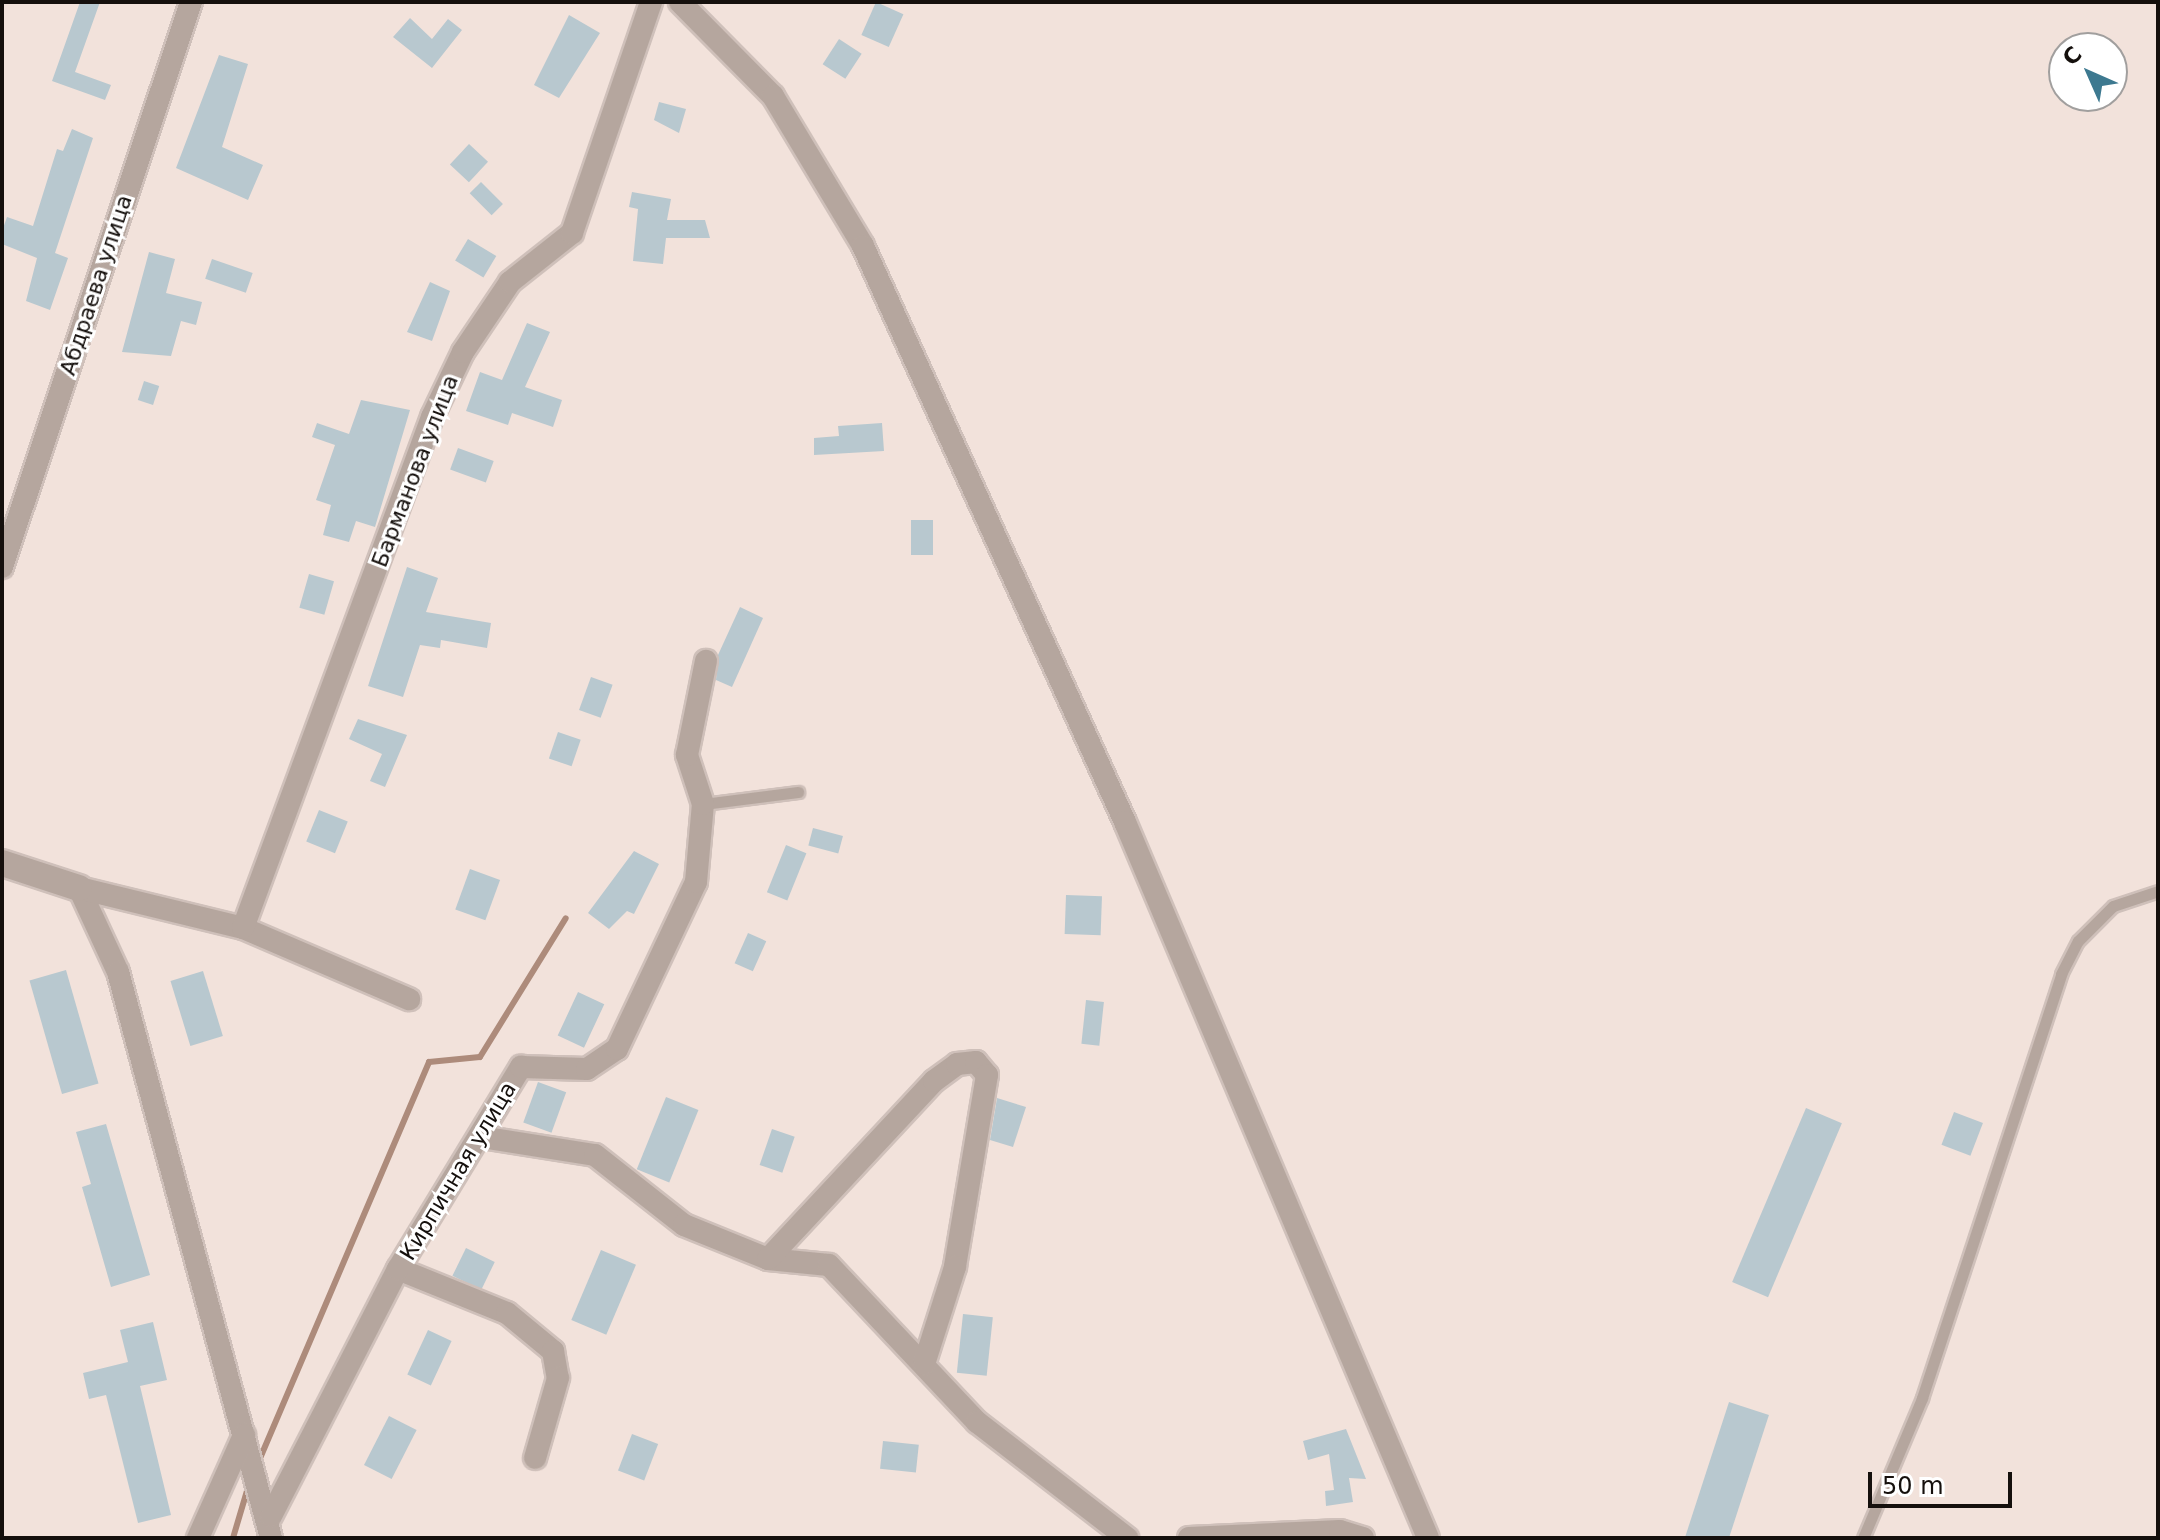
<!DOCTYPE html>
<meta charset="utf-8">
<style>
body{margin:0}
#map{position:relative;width:2160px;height:1540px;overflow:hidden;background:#f2e2db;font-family:"DejaVu Sans",sans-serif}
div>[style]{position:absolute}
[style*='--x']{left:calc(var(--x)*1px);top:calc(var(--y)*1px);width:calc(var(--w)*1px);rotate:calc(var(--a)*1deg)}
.stream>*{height:6px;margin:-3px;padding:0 3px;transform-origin:3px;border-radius:3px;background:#ad8b7b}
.building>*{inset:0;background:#b8c8cf;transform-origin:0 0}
.roads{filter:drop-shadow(2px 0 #cfc0ba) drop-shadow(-2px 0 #cfc0ba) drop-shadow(0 2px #cfc0ba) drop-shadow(0 -2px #cfc0ba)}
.service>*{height:11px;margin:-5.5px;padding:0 5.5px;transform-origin:5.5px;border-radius:5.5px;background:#b5a69e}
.minor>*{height:22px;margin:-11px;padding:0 11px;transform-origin:11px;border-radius:11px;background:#b5a69e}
.tertiary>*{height:26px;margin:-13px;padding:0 13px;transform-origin:13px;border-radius:13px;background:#b5a69e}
span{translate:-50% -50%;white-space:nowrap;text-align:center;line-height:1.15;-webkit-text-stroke:6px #fff;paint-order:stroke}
.street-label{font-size:22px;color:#15100d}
.frame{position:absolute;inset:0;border:4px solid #15100d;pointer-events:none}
.north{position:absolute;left:2048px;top:32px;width:80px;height:80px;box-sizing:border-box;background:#fff;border:2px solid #a19f9e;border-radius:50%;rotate:315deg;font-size:22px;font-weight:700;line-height:32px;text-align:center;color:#15100d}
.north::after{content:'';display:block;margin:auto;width:28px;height:36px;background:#3d7990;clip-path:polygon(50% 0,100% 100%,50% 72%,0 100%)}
.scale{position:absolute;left:1868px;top:1472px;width:144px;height:36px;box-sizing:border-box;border:4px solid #15100d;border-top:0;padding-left:10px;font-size:24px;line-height:28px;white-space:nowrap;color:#15100d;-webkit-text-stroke:6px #fff;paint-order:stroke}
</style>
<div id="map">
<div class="stream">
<i style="--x:258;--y:1463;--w:436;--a:-66.9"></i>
<i style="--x:429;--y:1062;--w:51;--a:-5.6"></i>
<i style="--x:480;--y:1057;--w:163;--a:-58.3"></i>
<i style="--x:233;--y:1538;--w:56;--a:-73.5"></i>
</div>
<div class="building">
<i style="clip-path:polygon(80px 2px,100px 2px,75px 72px,111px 85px,105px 100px,52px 81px)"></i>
<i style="left:876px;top:2px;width:30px;height:36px;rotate:24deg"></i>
<i style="clip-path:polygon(569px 15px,600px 33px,559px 98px,534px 85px)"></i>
<i style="clip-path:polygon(410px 18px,432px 39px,448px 19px,462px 30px,432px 68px,393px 37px)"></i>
<i style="left:839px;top:39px;width:27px;height:30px;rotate:33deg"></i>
<i style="clip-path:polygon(219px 55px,248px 64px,222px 147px,263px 165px,248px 200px,176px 168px)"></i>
<i style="clip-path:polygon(659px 102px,686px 109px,679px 133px,654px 120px)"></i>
<i style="clip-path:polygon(72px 129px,93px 138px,55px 253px,68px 258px,50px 310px,26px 301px,37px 258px,2px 244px,2px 231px,7px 217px,33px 226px,57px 149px,63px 151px)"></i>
<i style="left:469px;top:144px;width:26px;height:28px;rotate:43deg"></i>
<i style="left:481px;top:182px;width:31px;height:16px;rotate:45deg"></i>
<i style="clip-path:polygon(632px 192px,671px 199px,667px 220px,705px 220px,710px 238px,666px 238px,663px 264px,633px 261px,638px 209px,629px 207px)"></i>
<i style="left:468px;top:239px;width:33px;height:25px;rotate:31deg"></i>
<i style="clip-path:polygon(149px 252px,175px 259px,166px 293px,202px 302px,196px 325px,181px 321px,171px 356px,122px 352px)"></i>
<i style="left:212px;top:259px;width:43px;height:21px;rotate:19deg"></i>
<i style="clip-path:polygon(430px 282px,450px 291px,432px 341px,407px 332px)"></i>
<i style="clip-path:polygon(527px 323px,550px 332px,525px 387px,562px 400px,553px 427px,512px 413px,508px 425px,466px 411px,480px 372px,502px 380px)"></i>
<i style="left:144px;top:381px;width:16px;height:20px;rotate:18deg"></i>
<i style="clip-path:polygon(361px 400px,410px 410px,375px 527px,356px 521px,349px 542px,323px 535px,331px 505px,316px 500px,335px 445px,312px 437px,317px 423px,349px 434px)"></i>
<i style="clip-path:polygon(882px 423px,884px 451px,814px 455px,814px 438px,839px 436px,838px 426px)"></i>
<i style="left:458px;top:448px;width:38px;height:23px;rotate:20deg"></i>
<i style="left:911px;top:520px;width:22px;height:35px"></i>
<i style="clip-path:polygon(407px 567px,438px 578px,426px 612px,491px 623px,487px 648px,441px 640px,440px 648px,420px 645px,403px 697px,368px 686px)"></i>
<i style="left:309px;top:574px;width:26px;height:35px;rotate:16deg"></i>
<i style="clip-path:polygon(740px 607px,763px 618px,732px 687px,716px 680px,718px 655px)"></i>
<i style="left:591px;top:677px;width:23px;height:35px;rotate:20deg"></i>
<i style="clip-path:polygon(358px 719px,407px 735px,385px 787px,370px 781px,382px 754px,349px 739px)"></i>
<i style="left:558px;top:732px;width:24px;height:28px;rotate:19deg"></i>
<i style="left:319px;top:810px;width:31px;height:34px;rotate:22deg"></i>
<i style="left:813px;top:828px;width:31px;height:18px;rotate:15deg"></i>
<i style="left:786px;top:845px;width:22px;height:51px;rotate:22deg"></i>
<i style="clip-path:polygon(634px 851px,659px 864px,634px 914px,627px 911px,609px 929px,588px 913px)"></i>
<i style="left:470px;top:869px;width:32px;height:43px;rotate:20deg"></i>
<i style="left:1066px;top:895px;width:36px;height:39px;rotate:2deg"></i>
<i style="left:748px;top:933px;width:20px;height:33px;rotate:24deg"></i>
<i style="left:66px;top:970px;width:118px;height:38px;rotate:74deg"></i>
<i style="left:203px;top:971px;width:68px;height:34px;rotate:73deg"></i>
<i style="left:578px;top:992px;width:29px;height:48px;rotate:25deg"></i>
<i style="left:1086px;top:1000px;width:18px;height:44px;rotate:6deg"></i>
<i style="left:538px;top:1082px;width:30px;height:43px;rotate:20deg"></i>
<i style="left:666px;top:1097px;width:35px;height:78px;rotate:22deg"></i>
<i style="clip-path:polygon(997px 1098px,1026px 1107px,1013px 1147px,990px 1140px)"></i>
<i style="left:1806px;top:1108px;width:39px;height:189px;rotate:23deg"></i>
<i style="left:1954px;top:1112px;width:31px;height:35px;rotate:21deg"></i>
<i style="clip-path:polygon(106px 1124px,150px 1275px,111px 1287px,82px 1187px,91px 1184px,76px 1132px)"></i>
<i style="left:772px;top:1129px;width:24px;height:38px;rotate:19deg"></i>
<i style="left:466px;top:1248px;width:32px;height:31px;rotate:26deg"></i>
<i style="left:601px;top:1250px;width:38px;height:76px;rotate:23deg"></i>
<i style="left:963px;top:1314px;width:30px;height:59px;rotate:6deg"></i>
<i style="clip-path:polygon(153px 1322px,167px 1380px,140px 1386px,171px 1515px,138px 1523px,106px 1395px,89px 1399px,83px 1373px,128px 1362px,120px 1330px)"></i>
<i style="left:428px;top:1330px;width:26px;height:49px;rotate:25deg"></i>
<i style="left:1729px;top:1402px;width:42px;height:144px;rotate:18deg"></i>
<i style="left:389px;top:1416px;width:31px;height:55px;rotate:27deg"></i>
<i style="clip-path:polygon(1346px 1429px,1366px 1479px,1349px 1478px,1353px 1502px,1326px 1506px,1325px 1491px,1334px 1490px,1329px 1454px,1308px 1460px,1303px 1441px)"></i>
<i style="left:632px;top:1434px;width:28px;height:39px;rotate:21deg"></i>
<i style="left:883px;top:1441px;width:36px;height:28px;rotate:6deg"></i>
</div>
<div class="roads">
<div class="service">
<i style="--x:703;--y:804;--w:96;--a:-7.2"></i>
<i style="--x:1863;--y:1538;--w:152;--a:-67.1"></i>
<i style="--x:1922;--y:1398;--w:446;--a:-71.8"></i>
<i style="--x:2061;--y:974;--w:37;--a:-63"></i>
<i style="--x:2078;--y:941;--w:49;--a:-45"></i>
<i style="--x:2113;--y:906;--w:47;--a:-18.4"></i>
</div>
<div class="minor">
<i style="--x:680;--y:2;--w:132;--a:45.3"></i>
<i style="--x:773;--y:96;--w:175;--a:59"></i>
<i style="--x:863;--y:246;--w:633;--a:65.54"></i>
<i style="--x:1125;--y:822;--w:777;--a:67.06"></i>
<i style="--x:2;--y:567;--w:596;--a:-71.5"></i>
<i style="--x:79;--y:888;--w:93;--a:65.1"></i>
<i style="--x:118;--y:972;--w:586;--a:74.87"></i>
<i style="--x:79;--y:888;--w:169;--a:13.7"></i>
<i style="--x:243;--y:928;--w:181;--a:23.2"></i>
<i style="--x:243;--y:928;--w:545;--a:-69.7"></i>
<i style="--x:432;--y:417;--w:72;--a:-64.5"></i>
<i style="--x:463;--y:352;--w:84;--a:-56.1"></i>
<i style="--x:510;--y:282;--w:79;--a:-38.3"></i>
<i style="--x:572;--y:233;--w:244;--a:-71.1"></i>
<i style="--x:481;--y:1137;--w:115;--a:9"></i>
<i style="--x:595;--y:1155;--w:113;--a:38.2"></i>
<i style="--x:684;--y:1225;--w:91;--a:22"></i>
<i style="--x:768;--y:1259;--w:61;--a:5.6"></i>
<i style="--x:829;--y:1265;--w:216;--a:46.7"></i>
<i style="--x:977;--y:1422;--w:190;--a:37.7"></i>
<i style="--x:768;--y:1259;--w:243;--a:-47"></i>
<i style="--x:934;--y:1081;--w:29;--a:-36"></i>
<i style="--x:957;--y:1064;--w:19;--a:-6"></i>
<i style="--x:976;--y:1062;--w:17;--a:50"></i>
<i style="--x:987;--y:1075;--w:195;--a:99.5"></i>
<i style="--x:955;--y:1267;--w:102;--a:107.7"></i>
<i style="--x:398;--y:1269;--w:118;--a:22"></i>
<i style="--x:507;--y:1313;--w:60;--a:39.6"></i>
<i style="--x:553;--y:1351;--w:27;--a:80"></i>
<i style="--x:558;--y:1378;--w:83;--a:106"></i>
<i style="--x:271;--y:1516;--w:278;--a:-62.8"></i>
<i style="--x:398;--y:1269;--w:237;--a:-58.7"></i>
<i style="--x:521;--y:1067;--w:66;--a:1.7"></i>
<i style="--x:587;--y:1069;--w:36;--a:-34"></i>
<i style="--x:617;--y:1049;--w:185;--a:-64.7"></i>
<i style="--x:696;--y:882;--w:78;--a:-84.9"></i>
<i style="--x:703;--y:804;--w:52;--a:-108.1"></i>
<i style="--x:687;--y:755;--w:96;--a:-78.6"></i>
<i style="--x:198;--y:1538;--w:113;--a:-65.9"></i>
<i style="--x:1189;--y:1538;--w:151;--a:-2.7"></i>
<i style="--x:1340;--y:1531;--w:24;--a:17"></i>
</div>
<div class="tertiary">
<i style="--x:2;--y:863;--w:81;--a:18"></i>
</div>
</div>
<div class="street-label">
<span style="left:96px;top:285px;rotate:-72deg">Абдраева улица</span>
<span style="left:415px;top:471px;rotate:-69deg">Барманова улица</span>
<span style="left:458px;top:1171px;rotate:-59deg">Кирпичная улица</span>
</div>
<div class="frame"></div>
<div class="north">С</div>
<div class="scale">50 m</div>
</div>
